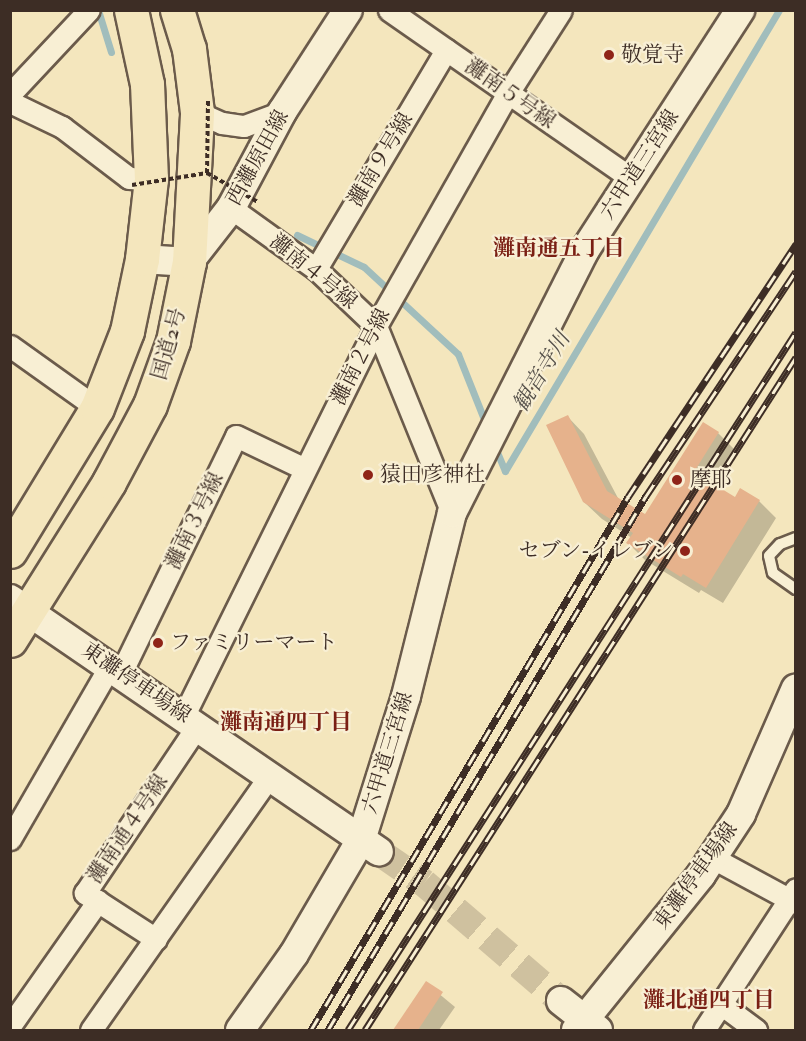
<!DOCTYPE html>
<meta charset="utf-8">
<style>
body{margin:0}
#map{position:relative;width:806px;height:1041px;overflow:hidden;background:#f4e6bd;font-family:"IM FELL Double Pica","Noto Serif JP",serif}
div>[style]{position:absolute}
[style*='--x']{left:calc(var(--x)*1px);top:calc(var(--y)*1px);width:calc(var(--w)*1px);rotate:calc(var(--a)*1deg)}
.shadow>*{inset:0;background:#0003}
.stream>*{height:7px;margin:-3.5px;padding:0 3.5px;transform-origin:3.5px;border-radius:3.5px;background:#a1bdbc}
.building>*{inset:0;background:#e6b28c}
.secondary-tunnel>*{height:28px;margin-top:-14px;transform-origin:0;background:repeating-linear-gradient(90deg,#cfc19f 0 28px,transparent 0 42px)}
.roads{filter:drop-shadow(2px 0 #6b5b4b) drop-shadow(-2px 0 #6b5b4b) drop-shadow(0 2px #6b5b4b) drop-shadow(0 -2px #6b5b4b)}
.lane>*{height:10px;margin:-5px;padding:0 5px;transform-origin:5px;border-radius:5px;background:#f8efd4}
.street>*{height:21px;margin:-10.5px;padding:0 10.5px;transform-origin:10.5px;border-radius:10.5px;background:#f8efd4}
.secondary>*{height:28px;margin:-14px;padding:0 14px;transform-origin:14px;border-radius:14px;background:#f8efd4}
.highway>*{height:33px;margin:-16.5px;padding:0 16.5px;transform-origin:16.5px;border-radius:16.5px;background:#f4e6bd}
.rail>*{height:7px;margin-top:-3.5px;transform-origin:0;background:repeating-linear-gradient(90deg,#f8efd4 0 14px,#3d2d25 0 28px);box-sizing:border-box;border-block:2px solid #3d2d25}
.path-bridge>*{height:4px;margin-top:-2px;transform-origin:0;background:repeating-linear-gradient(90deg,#3d2d25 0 4.5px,transparent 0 7.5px)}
.dots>*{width:16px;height:16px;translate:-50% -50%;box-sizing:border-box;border:3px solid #f8efd4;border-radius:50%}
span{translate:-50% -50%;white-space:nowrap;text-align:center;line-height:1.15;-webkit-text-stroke:4.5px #f8efd4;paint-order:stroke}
.poi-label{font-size:21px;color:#3d2d25}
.left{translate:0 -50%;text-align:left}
.right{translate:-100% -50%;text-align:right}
.street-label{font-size:21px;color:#3d2d25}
.neighbourhood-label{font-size:22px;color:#7a1f14;font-weight:700}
.water-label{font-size:22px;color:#56514b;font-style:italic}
.frame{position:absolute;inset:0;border:12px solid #3d2d25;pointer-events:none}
</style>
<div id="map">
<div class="shadow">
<i style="clip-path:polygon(567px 416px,584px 434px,619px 500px,646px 516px,718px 433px,735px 450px,713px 485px,735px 499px,759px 501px,776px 518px,723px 603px,701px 590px,699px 593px,645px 560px,628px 543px,632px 538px,602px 519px,584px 502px)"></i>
<i style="clip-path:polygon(426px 983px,455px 1007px,439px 1030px,395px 1030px)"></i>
</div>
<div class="stream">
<i style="--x:98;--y:10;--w:44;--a:72.8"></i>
<i style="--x:297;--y:235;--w:74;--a:25.5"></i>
<i style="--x:364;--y:267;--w:128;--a:42.8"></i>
<i style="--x:458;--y:354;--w:79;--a:68.3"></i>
<i style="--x:494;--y:445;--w:28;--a:67"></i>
<i style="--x:505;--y:471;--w:536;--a:-59.27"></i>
</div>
<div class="building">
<i style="clip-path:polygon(568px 415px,607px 491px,645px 514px,703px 422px,719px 432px,694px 472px,735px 497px,740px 488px,760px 500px,706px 588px,683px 574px,681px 577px,626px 543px,633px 533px,583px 502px,546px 425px)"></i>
<i style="clip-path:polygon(426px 981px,443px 992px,418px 1030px,393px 1030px)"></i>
</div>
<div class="secondary-tunnel">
<i style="--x:379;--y:852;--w:55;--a:34.6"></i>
<i style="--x:424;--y:883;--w:181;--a:40.7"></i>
</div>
<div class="roads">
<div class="lane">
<i style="--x:796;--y:538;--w:17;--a:159"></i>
<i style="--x:780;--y:544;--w:16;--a:133"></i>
<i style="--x:769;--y:556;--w:17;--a:77"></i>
<i style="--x:773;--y:573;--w:28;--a:35"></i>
</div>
<div class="street">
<i style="--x:389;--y:10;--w:295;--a:34.8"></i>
<i style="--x:10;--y:94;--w:115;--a:-46.8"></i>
<i style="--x:10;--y:102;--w:58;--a:25.7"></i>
<i style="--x:62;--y:127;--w:84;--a:37.3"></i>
<i style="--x:129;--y:178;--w:22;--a:3"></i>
<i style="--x:197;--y:112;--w:27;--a:24"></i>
<i style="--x:222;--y:123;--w:22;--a:8"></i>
<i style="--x:244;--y:126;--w:40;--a:-20.2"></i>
<i style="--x:231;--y:208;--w:105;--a:35.7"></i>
<i style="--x:316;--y:269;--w:83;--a:43.5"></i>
<i style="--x:376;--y:326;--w:202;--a:67.9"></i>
<i style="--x:316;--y:269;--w:255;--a:-59.3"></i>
<i style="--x:10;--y:346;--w:107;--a:35.5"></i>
<i style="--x:121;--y:673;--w:263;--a:-64.1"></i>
<i style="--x:236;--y:436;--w:76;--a:25.6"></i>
<i style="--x:184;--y:715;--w:434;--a:-63.7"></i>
<i style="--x:376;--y:326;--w:268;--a:-60.5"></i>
<i style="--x:508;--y:93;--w:98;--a:-57.4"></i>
<i style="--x:10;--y:839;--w:200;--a:-60"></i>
<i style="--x:711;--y:857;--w:97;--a:28.4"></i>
<i style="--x:156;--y:939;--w:85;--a:-147.1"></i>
<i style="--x:85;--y:893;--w:202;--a:-56.1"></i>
<i style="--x:721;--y:1004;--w:44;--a:36.6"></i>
<i style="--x:10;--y:1026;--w:153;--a:-54.9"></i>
<i style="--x:91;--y:1030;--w:312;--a:-54.9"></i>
<i style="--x:704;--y:1030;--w:168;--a:-56.9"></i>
</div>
<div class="secondary">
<i style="--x:142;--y:259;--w:47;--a:3.7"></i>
<i style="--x:189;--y:262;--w:68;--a:-52.1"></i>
<i style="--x:231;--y:208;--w:109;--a:-62"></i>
<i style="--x:282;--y:112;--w:121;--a:-57.1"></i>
<i style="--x:10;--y:599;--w:447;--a:34.4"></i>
<i style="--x:561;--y:1001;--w:47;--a:38.1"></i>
<i style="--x:240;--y:1030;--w:93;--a:-54.6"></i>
<i style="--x:294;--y:954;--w:132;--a:-59.6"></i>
<i style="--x:361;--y:840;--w:151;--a:-72.6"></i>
<i style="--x:406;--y:696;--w:189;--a:-75.9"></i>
<i style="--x:452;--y:513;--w:295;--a:-63.2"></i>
<i style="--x:585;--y:250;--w:286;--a:-57.1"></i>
<i style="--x:576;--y:1030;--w:199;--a:-51.1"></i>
<i style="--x:701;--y:875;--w:73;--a:-56.7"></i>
<i style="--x:741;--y:814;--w:137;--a:-66.4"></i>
</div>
<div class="highway">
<i style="--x:10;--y:551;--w:167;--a:-58.7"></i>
<i style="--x:97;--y:408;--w:83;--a:-68.7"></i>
<i style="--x:127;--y:331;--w:74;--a:-78.2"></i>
<i style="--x:142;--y:259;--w:81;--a:-83.6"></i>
<i style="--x:151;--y:179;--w:95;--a:-92.4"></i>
<i style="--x:147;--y:84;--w:76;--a:-102.2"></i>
<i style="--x:10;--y:640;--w:186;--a:-57.9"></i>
<i style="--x:109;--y:482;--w:87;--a:-62"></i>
<i style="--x:150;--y:405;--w:68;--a:-70.2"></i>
<i style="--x:173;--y:341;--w:81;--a:-78.6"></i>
<i style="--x:189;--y:262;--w:150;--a:-86.9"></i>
<i style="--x:197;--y:112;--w:64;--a:-97.2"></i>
<i style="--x:189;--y:49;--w:41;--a:-107.1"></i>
</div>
</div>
<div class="rail">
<i style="--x:311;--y:1030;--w:620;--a:-59.26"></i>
<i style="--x:628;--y:497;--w:304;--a:-56.4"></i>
<i style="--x:328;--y:1030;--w:622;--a:-59.23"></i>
<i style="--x:646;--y:496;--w:270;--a:-56.3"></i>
<i style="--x:348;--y:1030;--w:829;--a:-57.31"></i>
<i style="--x:365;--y:1030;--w:799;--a:-57.36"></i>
</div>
<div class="path-bridge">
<i style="--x:207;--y:173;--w:75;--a:-89.2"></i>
<i style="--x:132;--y:185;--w:76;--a:-9.1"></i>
<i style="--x:207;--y:173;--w:59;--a:29.6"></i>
</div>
<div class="dots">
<i style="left:609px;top:55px;background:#8f2418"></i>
<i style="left:368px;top:475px;background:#8f2418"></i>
<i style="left:677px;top:480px;background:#8f2418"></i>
<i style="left:685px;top:551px;background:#8f2418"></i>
<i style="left:158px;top:643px;background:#8f2418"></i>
</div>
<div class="poi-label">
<span class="left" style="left:621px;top:55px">敬覚寺</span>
<span class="left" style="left:380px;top:475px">猿田彦神社</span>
<span class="left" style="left:690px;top:480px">摩耶</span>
<span class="right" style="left:673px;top:551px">セブン-イレブン</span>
<span class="left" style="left:170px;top:643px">ファミリーマート</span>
</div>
<div class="street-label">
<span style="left:510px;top:94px;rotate:35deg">灘南５号線</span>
<span style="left:258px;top:158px;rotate:-61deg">西灘原田線</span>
<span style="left:381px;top:160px;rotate:-59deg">灘南９号線</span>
<span style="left:640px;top:165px;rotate:-57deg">六甲道三宮線</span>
<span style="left:313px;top:272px;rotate:39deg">灘南４号線</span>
<span style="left:169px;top:344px;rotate:-74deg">国道2号</span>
<span style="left:361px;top:357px;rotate:-63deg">灘南２号線</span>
<span style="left:195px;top:521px;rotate:-64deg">灘南３号線</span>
<span style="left:136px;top:683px;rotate:34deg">東灘停車場線</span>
<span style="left:388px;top:753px;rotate:-73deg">六甲道三宮線</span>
<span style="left:128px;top:829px;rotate:-56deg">灘南通４号線</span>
<span style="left:696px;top:876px;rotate:-54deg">東灘停車場線</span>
</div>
<div class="neighbourhood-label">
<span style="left:559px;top:249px">灘南通五丁目</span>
<span style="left:286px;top:723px">灘南通四丁目</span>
<span style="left:709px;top:1001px">灘北通四丁目</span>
</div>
<div class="water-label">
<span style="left:542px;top:372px;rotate:-59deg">観音寺川</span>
</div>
<div class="frame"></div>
</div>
